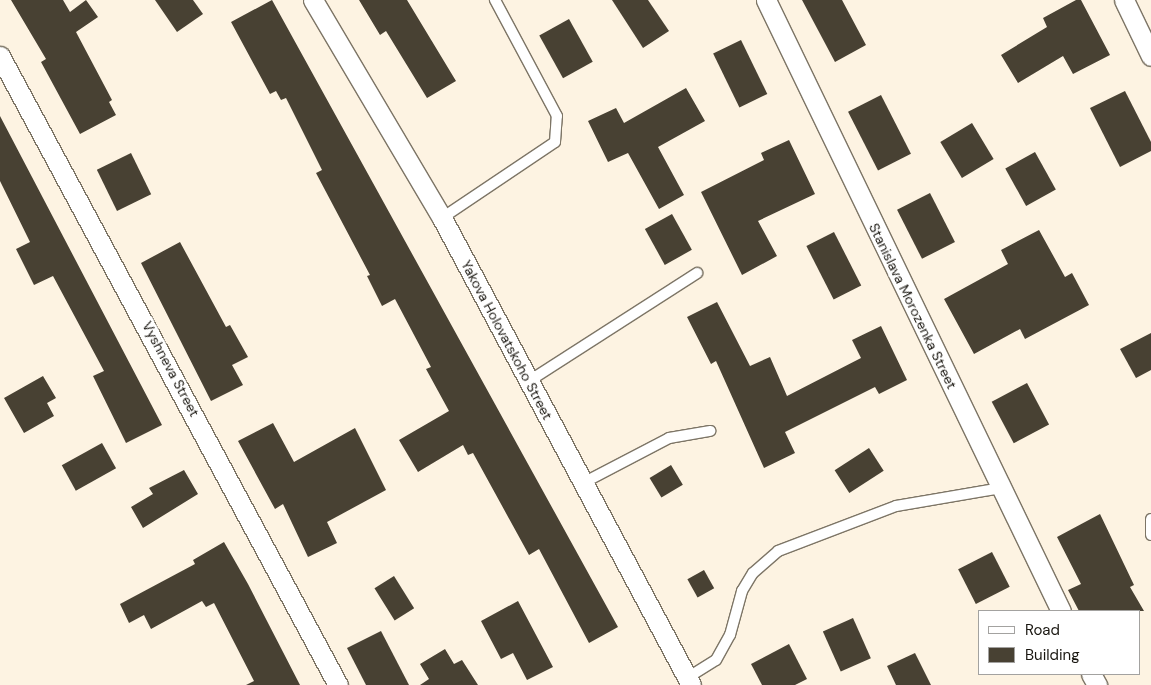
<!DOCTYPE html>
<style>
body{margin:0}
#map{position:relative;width:1151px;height:685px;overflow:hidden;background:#fdf3e2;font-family:"DM Sans",sans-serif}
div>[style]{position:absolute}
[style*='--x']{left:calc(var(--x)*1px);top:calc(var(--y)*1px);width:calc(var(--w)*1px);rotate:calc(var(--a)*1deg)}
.building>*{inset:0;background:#484133;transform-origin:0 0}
.roads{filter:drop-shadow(1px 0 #7d7566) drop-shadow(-1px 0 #7d7566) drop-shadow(0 1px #7d7566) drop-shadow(0 -1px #7d7566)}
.lane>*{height:10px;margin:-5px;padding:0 5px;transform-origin:5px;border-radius:5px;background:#fff}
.street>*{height:19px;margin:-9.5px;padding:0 9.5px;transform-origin:9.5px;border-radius:9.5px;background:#fff}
span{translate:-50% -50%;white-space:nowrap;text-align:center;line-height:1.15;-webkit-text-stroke:5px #fff;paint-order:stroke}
.street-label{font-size:14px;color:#1a1711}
.legend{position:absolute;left:978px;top:610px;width:162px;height:65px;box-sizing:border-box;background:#fff;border:1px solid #a3a2a0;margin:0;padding:6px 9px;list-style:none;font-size:15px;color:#1a1711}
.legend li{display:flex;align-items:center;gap:10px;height:25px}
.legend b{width:25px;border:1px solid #a3a2a0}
</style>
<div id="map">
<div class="building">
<i style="clip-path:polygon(11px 0,63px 0,70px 12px,86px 0,98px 17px,76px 32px,112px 100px,109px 102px,116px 115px,80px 134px,41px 62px,46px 59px)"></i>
<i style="clip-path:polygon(155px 0,193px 0,203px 14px,177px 32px)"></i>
<i style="clip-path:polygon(272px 0,618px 627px,589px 643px,539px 549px,529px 555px,473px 453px,468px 455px,463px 445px,418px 472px,399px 440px,449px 411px,426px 369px,431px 367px,395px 299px,382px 306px,367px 276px,370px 275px,316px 173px,322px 170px,286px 98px,281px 100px,276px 91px,270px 94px,231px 22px)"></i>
<i style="clip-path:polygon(359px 0,407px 0,456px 81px,427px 98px,386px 31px,380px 35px)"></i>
<i style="clip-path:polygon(612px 0,648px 0,669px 31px,643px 48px)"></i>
<i style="clip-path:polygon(802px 0,842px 0,866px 45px,835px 62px)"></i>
<i style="clip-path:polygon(1076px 0,1081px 0,1110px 55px,1073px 74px,1063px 56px,1018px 83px,1001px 55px,1047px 27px,1043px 18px)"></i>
<i style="left:569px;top:19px;width:49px;height:34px;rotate:61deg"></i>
<i style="left:741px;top:40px;width:60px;height:31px;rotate:64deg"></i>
<i style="clip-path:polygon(686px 88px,705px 121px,658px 147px,684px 195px,659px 209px,628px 153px,608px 162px,588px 121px,616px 108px,624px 123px)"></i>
<i style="clip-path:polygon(1125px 91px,1151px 142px,1151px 151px,1120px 167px,1090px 108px)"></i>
<i style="left:881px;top:95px;width:66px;height:37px;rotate:63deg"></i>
<i style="clip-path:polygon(0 116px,162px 425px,126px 443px,93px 376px,104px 371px,53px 276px,34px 285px,16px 249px,30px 242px,0 181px)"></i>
<i style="left:972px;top:123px;width:42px;height:37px;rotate:59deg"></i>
<i style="clip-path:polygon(789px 140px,815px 194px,758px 221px,777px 256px,742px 275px,701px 192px,764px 160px,761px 153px)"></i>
<i style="left:1035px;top:152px;width:43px;height:34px;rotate:61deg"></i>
<i style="left:131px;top:153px;width:46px;height:38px;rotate:64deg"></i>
<i style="left:930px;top:193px;width:55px;height:37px;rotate:63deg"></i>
<i style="left:672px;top:214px;width:41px;height:31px;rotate:61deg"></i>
<i style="clip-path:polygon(1039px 230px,1065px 277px,1072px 273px,1089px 305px,1025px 339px,1020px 329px,974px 354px,944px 299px,1008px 264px,1001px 250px)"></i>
<i style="left:834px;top:232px;width:60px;height:31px;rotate:63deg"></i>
<i style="clip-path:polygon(180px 242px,226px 327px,230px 325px,248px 357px,232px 365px,243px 385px,211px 401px,141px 263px)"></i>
<i style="clip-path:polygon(717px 302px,750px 366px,770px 357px,787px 396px,861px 358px,852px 340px,881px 326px,907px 380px,879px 394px,875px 387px,785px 432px,795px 453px,764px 468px,716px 361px,711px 364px,687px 317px)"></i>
<i style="clip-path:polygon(1151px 333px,1151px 370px,1136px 378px,1120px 349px)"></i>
<i style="clip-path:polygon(43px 376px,56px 398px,47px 403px,54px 416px,24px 433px,4px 398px)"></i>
<i style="left:1027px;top:383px;width:47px;height:40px;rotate:62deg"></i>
<i style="clip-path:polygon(273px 423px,294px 462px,355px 428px,386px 490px,327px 522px,337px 543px,308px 557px,283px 504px,275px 509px,238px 441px)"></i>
<i style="left:102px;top:443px;width:29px;height:46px;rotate:61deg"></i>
<i style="left:869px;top:448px;width:27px;height:41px;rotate:57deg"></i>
<i style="left:671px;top:465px;width:23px;height:25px;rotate:59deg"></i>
<i style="clip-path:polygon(184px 470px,198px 494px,143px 528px,131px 507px,153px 494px,149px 488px)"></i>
<i style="clip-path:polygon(1100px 514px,1134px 585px,1130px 587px,1144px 611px,1079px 611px,1068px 590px,1081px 584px,1057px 537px)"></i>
<i style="clip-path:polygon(224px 542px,248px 584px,300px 685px,246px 685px,254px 681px,214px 603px,206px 607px,202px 601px,151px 629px,144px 615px,129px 623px,120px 604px,195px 564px,193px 560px)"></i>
<i style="left:992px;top:552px;width:39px;height:38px;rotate:63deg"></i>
<i style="left:704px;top:570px;width:21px;height:19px;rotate:61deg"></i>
<i style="left:394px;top:576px;width:38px;height:23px;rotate:58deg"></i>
<i style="clip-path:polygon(518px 601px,553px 667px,527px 680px,513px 653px,501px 659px,481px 621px)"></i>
<i style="left:853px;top:618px;width:44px;height:33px;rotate:66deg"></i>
<i style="clip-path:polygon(381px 631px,409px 685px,366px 685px,347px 648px)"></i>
<i style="clip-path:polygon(789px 644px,807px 679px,795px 685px,762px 685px,751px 664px)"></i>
<i style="clip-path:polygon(445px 649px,454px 664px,462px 660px,478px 685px,420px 685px,429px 679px,420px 664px)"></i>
<i style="clip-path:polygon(915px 653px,931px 685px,896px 685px,887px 666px)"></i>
</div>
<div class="roads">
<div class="lane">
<i style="--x:442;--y:218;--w:136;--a:-33.9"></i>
<i style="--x:555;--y:142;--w:26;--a:-86"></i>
<i style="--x:557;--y:116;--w:132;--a:-118.1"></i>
<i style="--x:529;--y:381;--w:200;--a:-32.7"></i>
<i style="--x:583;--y:483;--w:97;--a:-27.6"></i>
<i style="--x:669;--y:438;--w:42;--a:-9.7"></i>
<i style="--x:1151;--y:519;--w:16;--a:90"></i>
<i style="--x:687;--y:678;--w:34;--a:-32"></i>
<i style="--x:716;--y:660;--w:29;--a:-61"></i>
<i style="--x:730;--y:635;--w:46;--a:-74.7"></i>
<i style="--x:742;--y:591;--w:21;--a:-59"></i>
<i style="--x:753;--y:573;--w:33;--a:-41"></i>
<i style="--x:778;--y:551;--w:126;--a:-20.9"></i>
<i style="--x:896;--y:506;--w:107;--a:-9.7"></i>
</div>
<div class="street">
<i style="--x:313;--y:0;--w:253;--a:59.4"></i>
<i style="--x:442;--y:218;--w:529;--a:61.93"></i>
<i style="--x:766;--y:0;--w:678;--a:64.23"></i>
<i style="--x:1124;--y:0;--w:62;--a:64.3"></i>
<i style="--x:0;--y:56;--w:714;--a:61.75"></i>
<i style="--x:1091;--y:674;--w:13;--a:61"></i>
</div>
</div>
<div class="street-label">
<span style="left:913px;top:306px;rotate:64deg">Stanislava Morozenka Street</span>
<span style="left:507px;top:340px;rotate:62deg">Yakova Holovatskoho Street</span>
<span style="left:171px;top:369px;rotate:62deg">Vyshneva Street</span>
</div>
<ul class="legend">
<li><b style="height:6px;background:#fff"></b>Road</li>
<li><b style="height:14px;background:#484133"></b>Building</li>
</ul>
</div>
